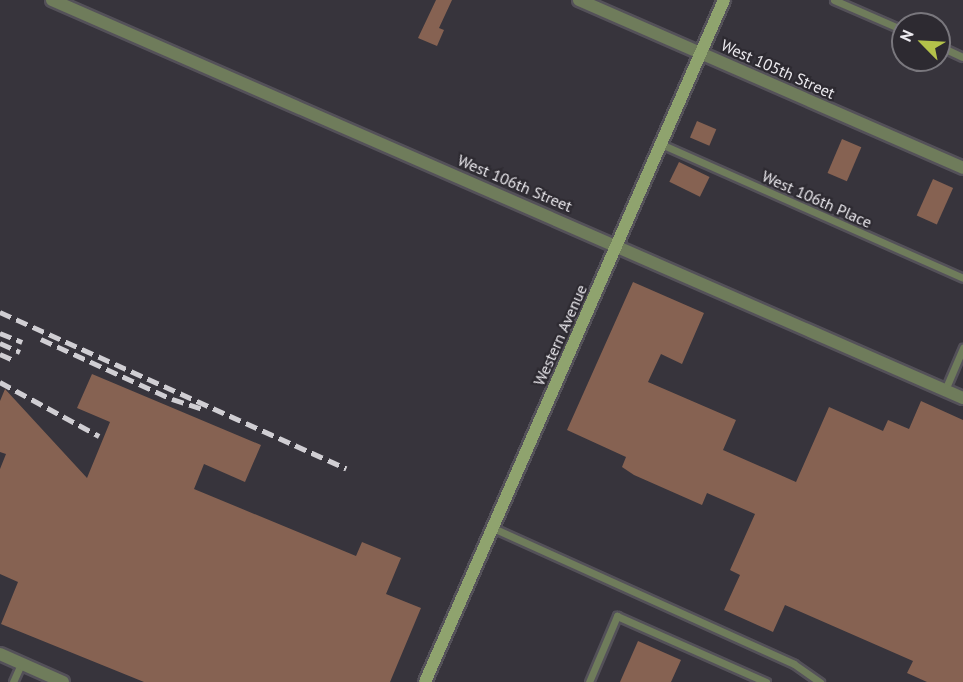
<!DOCTYPE html>
<style>
body{margin:0}
#map{position:relative;width:963px;height:682px;overflow:hidden;background:#37343c;font-family:"PT Sans",sans-serif}
div>[style]{position:absolute}
[style*='--x']{left:calc(var(--x)*1px);top:calc(var(--y)*1px);width:calc(var(--w)*1px);rotate:calc(var(--a)*1deg)}
.building>*{inset:0;background:#866252;transform-origin:0 0}
.roads{filter:drop-shadow(2px 0 #545159) drop-shadow(-2px 0 #545159) drop-shadow(0 2px #545159) drop-shadow(0 -2px #545159)}
.lane>*{height:7px;margin:-3.5px;padding:0 3.5px;transform-origin:3.5px;border-radius:3.5px;background:#6f7c5b}
.street>*{height:12px;margin:-6px;padding:0 6px;transform-origin:6px;border-radius:6px;background:#6f7c5b}
.secondary>*{height:12px;margin:-6px;padding:0 6px;transform-origin:6px;border-radius:6px;background:#8fa36e}
.rail>*{height:4.5px;margin-top:-2.25px;transform-origin:0;background:repeating-linear-gradient(90deg,#d0ced3 0 12px,transparent 0 18px)}
span{translate:-50% -50%;white-space:nowrap;text-align:center;line-height:1.15;-webkit-text-stroke:4.5px #2d2a31;paint-order:stroke}
.street-label{font-size:16px;color:#eceaef}
.north{position:absolute;left:891px;top:12px;width:60px;height:60px;box-sizing:border-box;background:#2d2a31;border:2px solid #79777d;border-radius:50%;rotate:294deg;font-size:16px;font-weight:700;line-height:24px;text-align:center;color:#eceaef}
.north::after{content:'';display:block;margin:auto;width:21px;height:27px;background:#b4c24a;clip-path:polygon(50% 0,100% 100%,50% 72%,0 100%)}
</style>
<div id="map">
<div class="building">
<i style="clip-path:polygon(436px 0,452px 0,439px 28px,444px 30px,437px 46px,418px 38px)"></i>
<i style="left:697px;top:121px;width:21px;height:18px;rotate:23deg"></i>
<i style="left:842px;top:139px;width:21px;height:37px;rotate:23deg"></i>
<i style="left:679px;top:162px;width:34px;height:22px;rotate:26deg"></i>
<i style="left:933px;top:179px;width:22px;height:40px;rotate:24deg"></i>
<i style="clip-path:polygon(633px 282px,704px 313px,682px 364px,661px 354px,648px 382px,736px 420px,723px 450px,796px 482px,829px 407px,883px 431px,888px 420px,909px 429px,921px 401px,963px 420px,963px 682px,927px 682px,907px 673px,913px 661px,785px 605px,773px 632px,724px 610px,740px 575px,730px 570px,755px 514px,707px 493px,702px 505px,634px 475px,622px 467px,626px 457px,567px 430px)"></i>
<i style="clip-path:polygon(92px 374px,261px 445px,245px 482px,204px 464px,194px 489px,356px 556px,362px 542px,401px 558px,386px 594px,421px 608px,390px 682px,144px 682px,1px 624px,18px 582px,0 574px,0 469px,6px 454px,0 452px,0 401px,5px 389px,87px 478px,110px 422px,77px 408px)"></i>
<i style="clip-path:polygon(638px 641px,681px 660px,671px 682px,620px 682px)"></i>
</div>
<div class="roads">
<div class="lane">
<i style="--x:834;--y:0;--w:75;--a:23.5"></i>
<i style="--x:939;--y:46;--w:26;--a:25"></i>
<i style="--x:661;--y:144;--w:330;--a:23.9"></i>
<i style="--x:945;--y:390;--w:46;--a:-66.8"></i>
<i style="--x:493;--y:528;--w:330;--a:24.3"></i>
<i style="--x:794;--y:664;--w:32;--a:35"></i>
<i style="--x:13;--y:682;--w:20;--a:-66"></i>
<i style="--x:589;--y:682;--w:72;--a:-67"></i>
<i style="--x:617;--y:616;--w:163;--a:23.9"></i>
</div>
<div class="street">
<i style="--x:52;--y:0;--w:994;--a:23.6"></i>
<i style="--x:579;--y:0;--w:419;--a:23.6"></i>
<i style="--x:0;--y:654;--w:69;--a:24"></i>
</div>
<div class="secondary">
<i style="--x:425;--y:682;--w:745;--a:-66.33"></i>
</div>
</div>
<div class="rail">
<i style="--x:0;--y:312;--w:380;--a:24.3"></i>
<i style="--x:0;--y:333;--w:24;--a:22"></i>
<i style="--x:41;--y:339;--w:144;--a:24.6"></i>
<i style="--x:172;--y:399;--w:33;--a:18"></i>
<i style="--x:0;--y:343;--w:22;--a:24"></i>
<i style="--x:0;--y:354;--w:17;--a:24"></i>
<i style="--x:0;--y:382;--w:113;--a:28.6"></i>
</div>
<div class="street-label">
<span style="left:778px;top:69px;rotate:24deg">West 105th Street</span>
<span style="left:515px;top:183px;rotate:23deg">West 106th Street</span>
<span style="left:817px;top:199px;rotate:24deg">West 106th Place</span>
<span style="left:560px;top:335px;rotate:-66deg">Western Avenue</span>
</div>
<div class="north">N</div>
</div>
